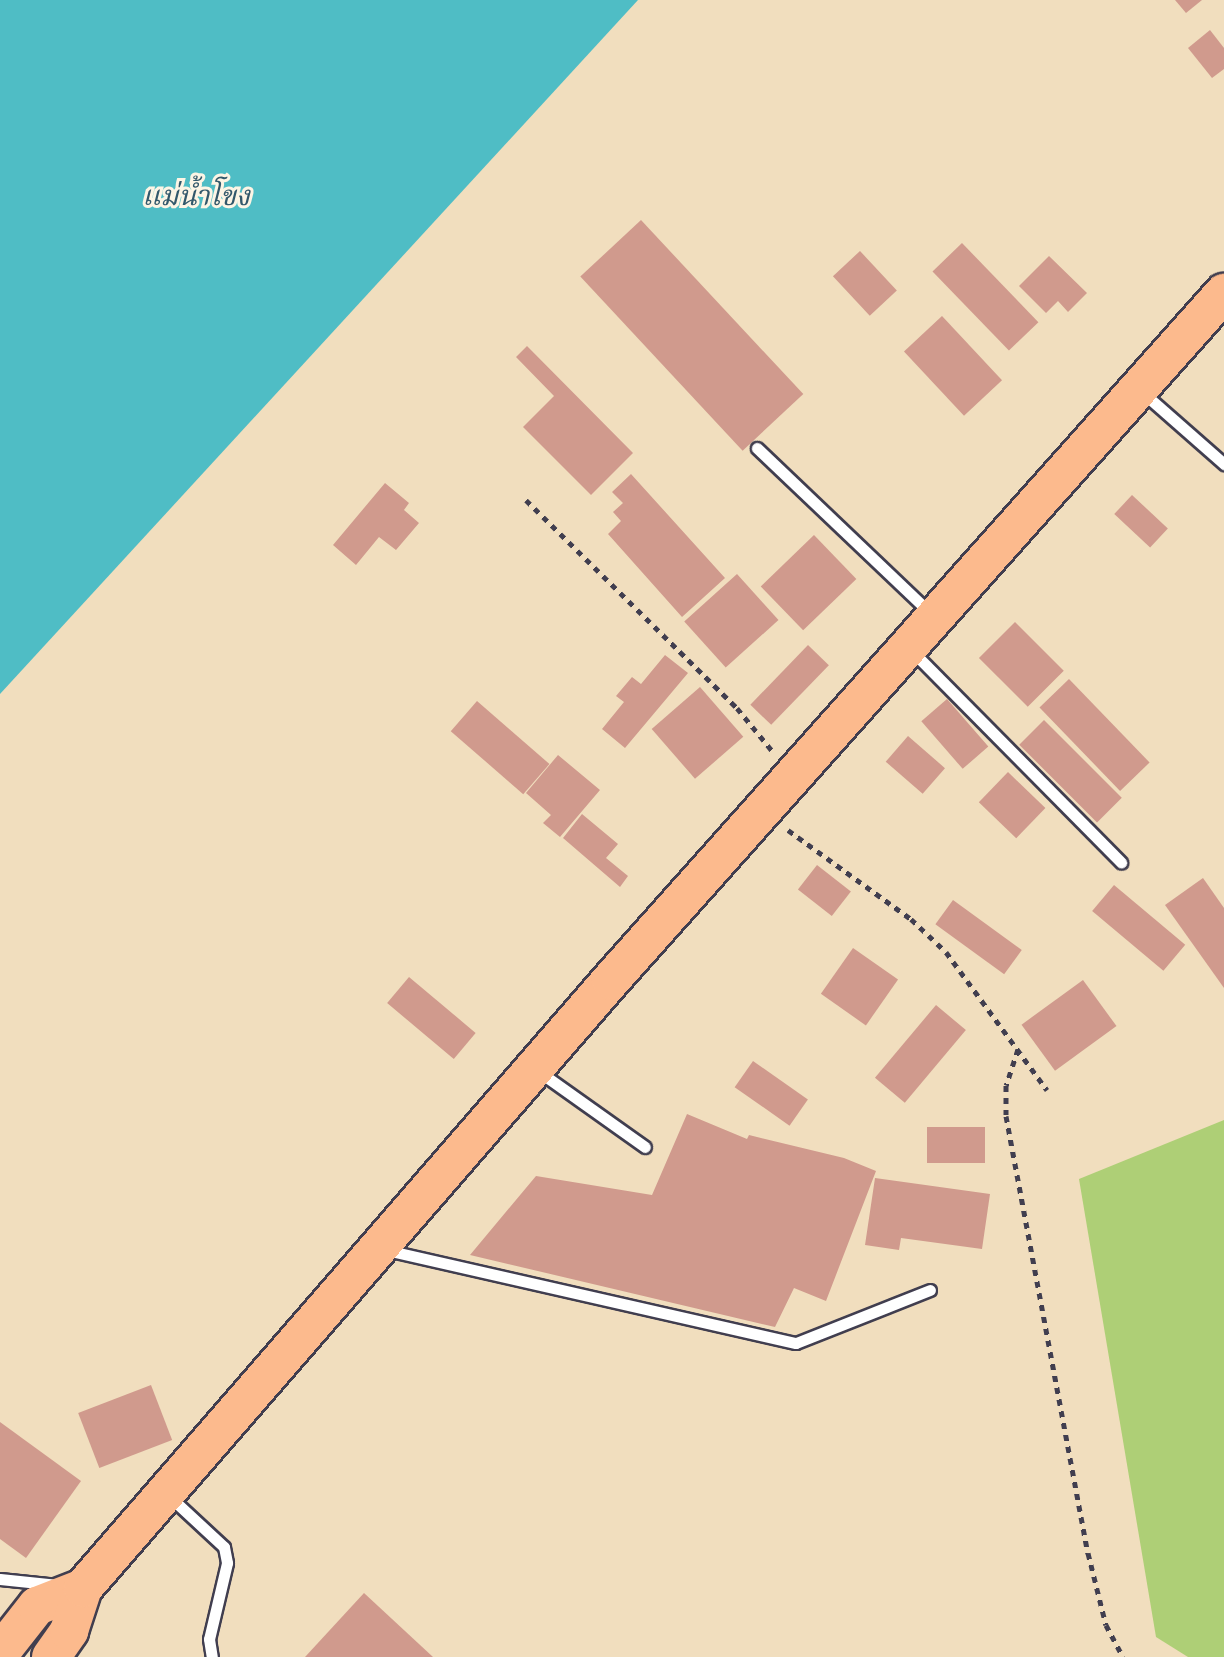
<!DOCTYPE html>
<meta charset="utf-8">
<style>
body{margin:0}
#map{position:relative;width:1224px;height:1657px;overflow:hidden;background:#f1debe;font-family:"IM FELL Double Pica","Noto Serif Thai",serif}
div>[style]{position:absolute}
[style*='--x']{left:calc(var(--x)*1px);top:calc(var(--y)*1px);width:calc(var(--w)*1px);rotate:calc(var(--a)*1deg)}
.green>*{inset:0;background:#aecf76}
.water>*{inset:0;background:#4fbdc5}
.building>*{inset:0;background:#d09a8d;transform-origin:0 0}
.path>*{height:5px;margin-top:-2.5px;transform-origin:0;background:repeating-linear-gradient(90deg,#413e4f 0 6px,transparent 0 12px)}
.roads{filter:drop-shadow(2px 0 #413e4f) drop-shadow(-2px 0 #413e4f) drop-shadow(0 2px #413e4f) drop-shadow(0 -2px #413e4f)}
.service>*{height:11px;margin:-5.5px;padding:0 5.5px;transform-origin:5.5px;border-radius:5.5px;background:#fff}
.trunk>*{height:38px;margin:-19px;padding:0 19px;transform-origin:19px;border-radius:19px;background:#fcba8d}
span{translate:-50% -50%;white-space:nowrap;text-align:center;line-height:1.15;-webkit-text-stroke:6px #fcf5e5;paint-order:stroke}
.water-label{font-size:28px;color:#32586b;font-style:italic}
</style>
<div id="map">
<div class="green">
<i style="clip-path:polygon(1224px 1120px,1224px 1657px,1188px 1657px,1156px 1637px,1079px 1179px)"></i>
</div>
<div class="water">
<i style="clip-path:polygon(0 0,638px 0,0 694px)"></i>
</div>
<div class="building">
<i style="clip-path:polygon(1175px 0,1202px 0,1186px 13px)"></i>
<i style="clip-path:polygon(1210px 30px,1224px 48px,1224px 69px,1212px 78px,1188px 48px)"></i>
<i style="left:641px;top:220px;width:238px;height:83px;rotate:47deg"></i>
<i style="left:962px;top:243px;width:110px;height:41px;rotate:46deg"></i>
<i style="left:860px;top:251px;width:54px;height:37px;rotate:47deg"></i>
<i style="clip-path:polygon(1049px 256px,1087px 293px,1068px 312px,1058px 301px,1046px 313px,1019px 286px)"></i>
<i style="left:942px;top:316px;width:88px;height:52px;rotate:47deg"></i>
<i style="clip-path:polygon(527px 346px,633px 453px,591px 495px,523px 427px,554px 396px,516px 357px)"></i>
<i style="clip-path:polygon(631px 474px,725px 578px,682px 617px,608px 534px,621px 521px,613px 512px,623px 503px,612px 492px)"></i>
<i style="clip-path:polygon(385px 483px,409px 503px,404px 510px,419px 523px,396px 550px,379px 537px,356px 565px,333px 545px)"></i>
<i style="left:1132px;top:495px;width:49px;height:26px;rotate:43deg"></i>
<i style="left:814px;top:535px;width:61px;height:74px;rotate:46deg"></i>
<i style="left:737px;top:574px;width:62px;height:71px;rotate:48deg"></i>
<i style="left:1015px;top:622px;width:69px;height:51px;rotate:45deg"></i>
<i style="left:808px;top:645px;width:29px;height:83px;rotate:44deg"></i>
<i style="clip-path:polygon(665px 655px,688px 673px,625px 748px,602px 729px,624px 702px,616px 696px,632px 677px,641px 684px)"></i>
<i style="left:1069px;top:679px;width:116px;height:41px;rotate:46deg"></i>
<i style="left:700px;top:687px;width:66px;height:64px;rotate:49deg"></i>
<i style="left:947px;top:699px;width:63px;height:34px;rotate:49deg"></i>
<i style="left:477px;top:701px;width:96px;height:40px;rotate:41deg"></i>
<i style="left:1044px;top:720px;width:110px;height:35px;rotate:45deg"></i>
<i style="left:908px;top:736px;width:49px;height:34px;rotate:41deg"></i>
<i style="clip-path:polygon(558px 755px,600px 790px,560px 837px,543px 823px,551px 815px,526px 793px)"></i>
<i style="left:1008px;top:772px;width:52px;height:42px;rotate:44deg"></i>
<i style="clip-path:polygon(582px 814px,618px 844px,606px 858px,628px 876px,620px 887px,563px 838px)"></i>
<i style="left:817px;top:865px;width:43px;height:31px;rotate:38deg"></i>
<i style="clip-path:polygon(1203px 878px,1224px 908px,1224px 988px,1165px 905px)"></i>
<i style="left:1114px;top:885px;width:93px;height:34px;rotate:40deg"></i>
<i style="left:953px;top:900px;width:85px;height:30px;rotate:36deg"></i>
<i style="left:853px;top:948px;width:55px;height:56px;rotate:35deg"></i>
<i style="left:409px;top:977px;width:87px;height:34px;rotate:40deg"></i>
<i style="left:1083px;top:980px;width:57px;height:76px;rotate:54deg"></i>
<i style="left:936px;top:1005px;width:39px;height:95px;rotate:40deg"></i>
<i style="left:753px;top:1061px;width:67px;height:32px;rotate:35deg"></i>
<i style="clip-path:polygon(687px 1114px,747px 1139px,749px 1135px,844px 1158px,876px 1171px,826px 1301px,794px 1288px,775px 1327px,470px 1255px,536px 1176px,652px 1195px)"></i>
<i style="left:927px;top:1127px;width:58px;height:36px"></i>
<i style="clip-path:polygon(875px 1178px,990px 1194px,982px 1249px,901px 1238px,899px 1250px,865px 1245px)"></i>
<i style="left:151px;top:1385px;width:59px;height:78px;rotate:69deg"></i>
<i style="clip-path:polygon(0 1422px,81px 1481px,26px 1558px,0 1539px)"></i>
<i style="clip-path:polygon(364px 1593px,433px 1657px,305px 1657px)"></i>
</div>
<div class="path">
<i style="--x:526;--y:500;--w:296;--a:44.6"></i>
<i style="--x:737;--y:708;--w:58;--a:50.6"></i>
<i style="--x:788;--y:830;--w:152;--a:35.9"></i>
<i style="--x:911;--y:919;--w:48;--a:43.3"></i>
<i style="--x:946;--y:952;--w:171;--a:53.8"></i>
<i style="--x:1018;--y:1049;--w:38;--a:108"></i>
<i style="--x:1006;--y:1085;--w:31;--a:90"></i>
<i style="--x:1006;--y:1116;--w:445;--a:79.4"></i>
<i style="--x:1088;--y:1553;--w:74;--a:76"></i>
<i style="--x:1106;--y:1625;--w:36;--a:62"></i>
</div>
<div class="roads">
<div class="service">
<i style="--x:1141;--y:391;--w:111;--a:41.3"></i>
<i style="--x:757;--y:448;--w:239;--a:43.6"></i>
<i style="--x:913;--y:652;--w:296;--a:45.3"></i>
<i style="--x:538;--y:1071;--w:131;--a:35.4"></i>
<i style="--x:386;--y:1250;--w:420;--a:12.8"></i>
<i style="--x:796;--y:1343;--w:144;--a:-21.6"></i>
<i style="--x:169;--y:1496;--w:75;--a:42.8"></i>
<i style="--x:224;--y:1547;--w:16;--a:79"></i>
<i style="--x:227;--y:1563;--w:78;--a:103.3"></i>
<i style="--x:209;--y:1639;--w:18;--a:81"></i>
<i style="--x:0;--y:1579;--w:58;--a:5.9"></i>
</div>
<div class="trunk">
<i style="--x:0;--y:1653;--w:60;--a:-51.8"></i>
<i style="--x:37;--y:1606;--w:49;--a:-21.4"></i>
<i style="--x:51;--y:1657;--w:32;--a:-55"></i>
<i style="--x:69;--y:1631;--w:45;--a:-72"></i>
<i style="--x:83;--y:1588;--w:805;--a:-49.03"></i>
<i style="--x:611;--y:980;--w:921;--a:-48.26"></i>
</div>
</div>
<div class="water-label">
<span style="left:196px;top:197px">แม่น้ำโขง</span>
</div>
</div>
